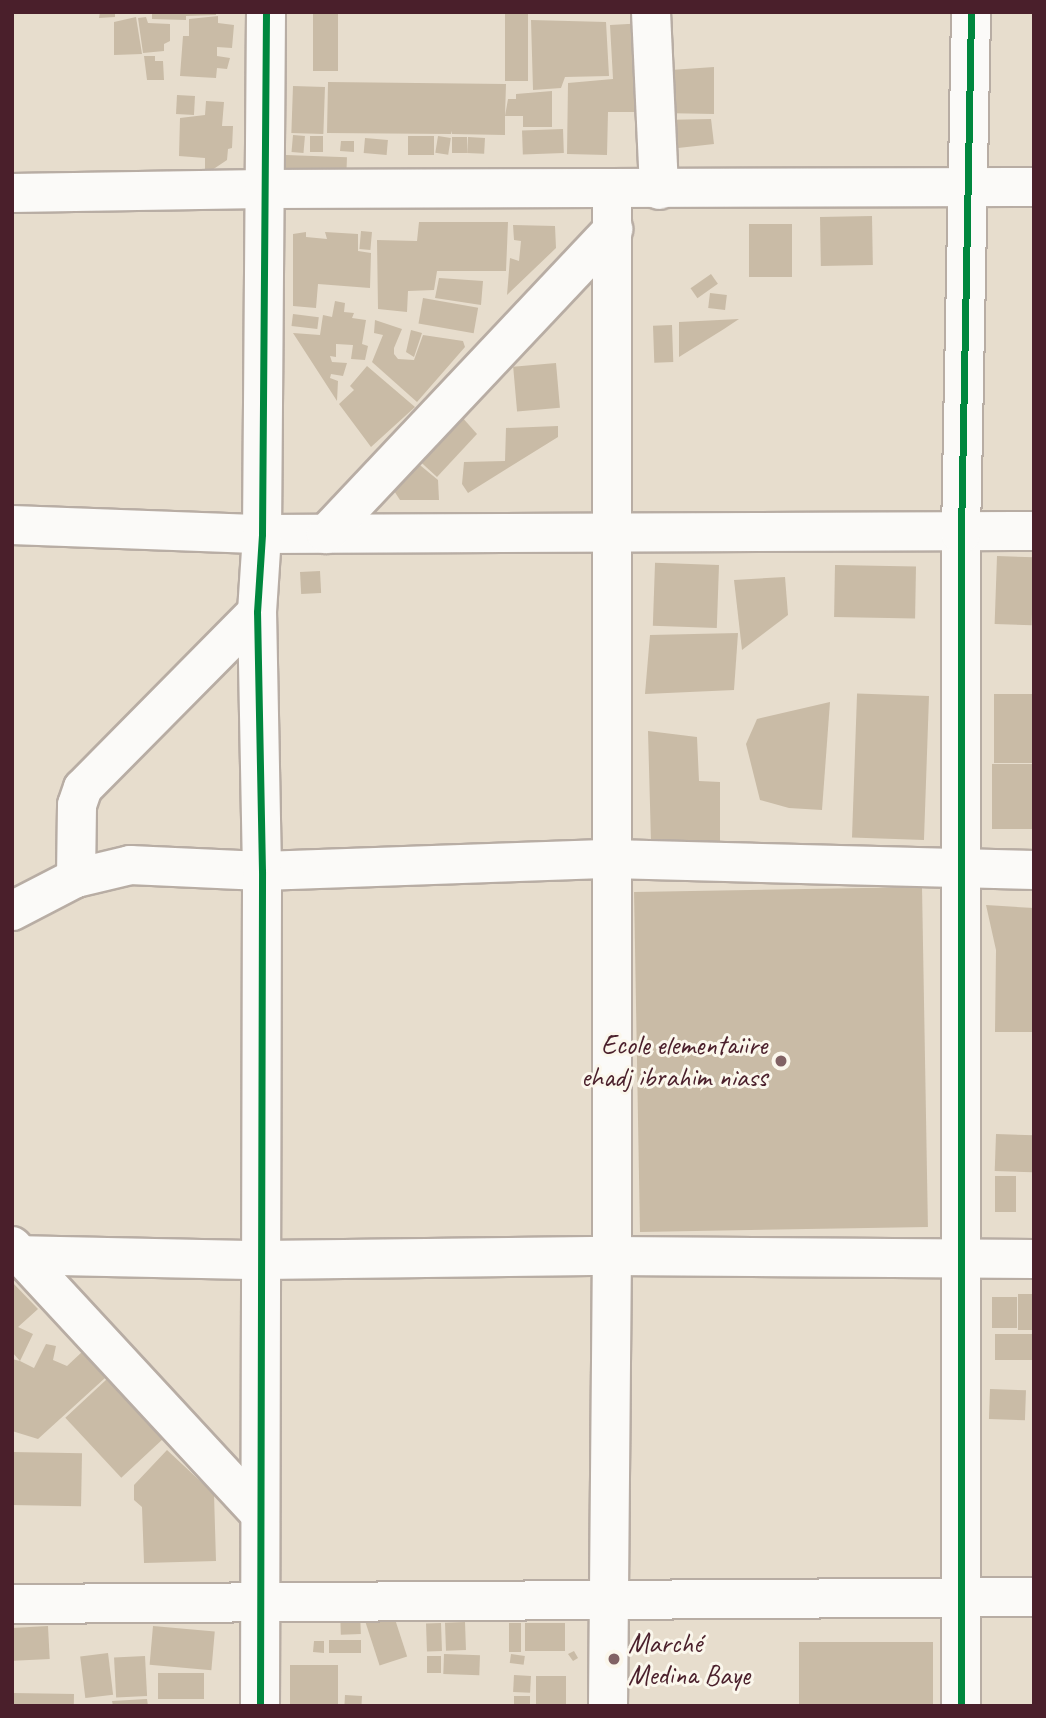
<!DOCTYPE html>
<meta charset="utf-8">
<style>
body{margin:0}
#map{position:relative;width:1046px;height:1718px;overflow:hidden;background:#e7ddcd;font-family:Caveat,sans-serif}
div>[style]{position:absolute}
[style*='--x']{left:calc(var(--x)*1px);top:calc(var(--y)*1px);width:calc(var(--w)*1px);rotate:calc(var(--a)*1deg)}
.building>*{inset:0;background:#c9bba6;transform-origin:0 0}
.roads{filter:drop-shadow(2px 0 #b8ada4) drop-shadow(-2px 0 #b8ada4) drop-shadow(0 2px #b8ada4) drop-shadow(0 -2px #b8ada4)}
.minor>*{height:38px;margin:-19px;padding:0 19px;transform-origin:19px;border-radius:19px;background:#fbfaf8}
.cycleway>*{height:7px;margin:-3.5px;padding:0 3.5px;transform-origin:3.5px;border-radius:3.5px;background:#00873e}
.dots>*{width:19px;height:19px;translate:-50% -50%;box-sizing:border-box;border:4px solid #fbf7ec;border-radius:50%}
span{translate:-50% -50%;white-space:nowrap;text-align:center;line-height:1.15;-webkit-text-stroke:6px #fbf7ec;paint-order:stroke}
.poi-label{font-size:28px;color:#4a1f2b}
.right{translate:-100% -50%;text-align:right}
.left{translate:0 -50%;text-align:left}
.frame{position:absolute;inset:0;border:14px solid #4a1f2b;pointer-events:none}
</style>
<div id="map">
<div class="building">
<i style="clip-path:polygon(100px 12px,115px 12px,115px 17px,99px 18px)"></i>
<i style="clip-path:polygon(152px 12px,216px 12px,216px 15px,186px 16px,186px 20px,152px 19px)"></i>
<i style="left:313px;top:12px;width:25px;height:59px"></i>
<i style="left:505px;top:12px;width:23px;height:69px"></i>
<i style="clip-path:polygon(218px 16px,218px 23px,234px 25px,232px 48px,217px 47px,217px 56px,230px 58px,227px 69px,217px 68px,216px 78px,180px 76px,183px 36px,189px 36px,189px 19px)"></i>
<i style="clip-path:polygon(136px 17px,142px 54px,114px 55px,114px 22px)"></i>
<i style="clip-path:polygon(146px 17px,148px 23px,170px 24px,170px 41px,164px 44px,164px 51px,143px 53px,138px 18px)"></i>
<i style="clip-path:polygon(531px 20px,606px 22px,609px 76px,565px 77px,561px 88px,533px 90px)"></i>
<i style="clip-path:polygon(646px 23px,648px 112px,608px 112px,607px 155px,567px 154px,568px 83px,613px 79px,610px 25px)"></i>
<i style="clip-path:polygon(144px 56px,155px 56px,155px 61px,163px 61px,164px 80px,147px 80px)"></i>
<i style="clip-path:polygon(714px 67px,714px 114px,661px 113px,656px 71px)"></i>
<i style="clip-path:polygon(328px 82px,506px 84px,505px 116px,508px 99px,516px 99px,516px 94px,552px 91px,552px 127px,523px 127px,523px 116px,505px 116px,505px 135px,452px 134px,452px 131px,451px 134px,327px 133px)"></i>
<i style="left:293px;top:86px;width:32px;height:47px;rotate:2deg"></i>
<i style="left:177px;top:95px;width:18px;height:19px;rotate:3deg"></i>
<i style="clip-path:polygon(206px 101px,224px 102px,222px 126px,233px 126px,232px 148px,228px 149px,227px 160px,212px 170px,205px 169px,205px 158px,179px 156px,180px 118px,205px 115px)"></i>
<i style="clip-path:polygon(711px 119px,714px 144px,678px 148px,661px 120px)"></i>
<i style="left:563px;top:129px;width:24px;height:41px;rotate:88deg"></i>
<i style="left:293px;top:135px;width:12px;height:17px;rotate:5deg"></i>
<i style="left:310px;top:136px;width:13px;height:16px"></i>
<i style="left:408px;top:136px;width:26px;height:19px"></i>
<i style="left:438px;top:136px;width:13px;height:17px;rotate:9deg"></i>
<i style="left:452px;top:137px;width:15px;height:16px"></i>
<i style="left:468px;top:137px;width:17px;height:16px;rotate:3deg"></i>
<i style="left:365px;top:138px;width:23px;height:15px;rotate:5deg"></i>
<i style="clip-path:polygon(341px 141px,354px 141px,354px 152px,340px 151px)"></i>
<i style="left:286px;top:155px;width:61px;height:16px;rotate:2deg"></i>
<i style="left:872px;top:216px;width:49px;height:52px;rotate:89deg"></i>
<i style="clip-path:polygon(419px 222px,508px 222px,506px 271px,437px 271px,434px 290px,408px 291px,407px 312px,378px 309px,377px 240px,417px 241px)"></i>
<i style="left:749px;top:224px;width:43px;height:53px"></i>
<i style="clip-path:polygon(513px 225px,555px 226px,556px 248px,507px 295px,510px 258px,519px 261px,521px 241px,514px 240px)"></i>
<i style="left:361px;top:231px;width:11px;height:18px;rotate:5deg"></i>
<i style="clip-path:polygon(306px 232px,306px 237px,327px 239px,325px 232px,358px 234px,358px 251px,371px 253px,370px 288px,318px 284px,316px 308px,293px 306px,293px 234px)"></i>
<i style="left:711px;top:274px;width:12px;height:25px;rotate:55deg"></i>
<i style="clip-path:polygon(439px 278px,483px 281px,481px 305px,435px 298px)"></i>
<i style="left:710px;top:293px;width:17px;height:15px;rotate:7deg"></i>
<i style="left:423px;top:298px;width:56px;height:26px;rotate:10deg"></i>
<i style="clip-path:polygon(335px 301px,345px 303px,344px 312px,354px 313px,352px 318px,366px 320px,362px 344px,368px 346px,365px 360px,351px 359px,353px 345px,336px 344px,336px 357px,330px 356px,332px 362px,347px 363px,343px 376px,331px 374px,330px 378px,338px 381px,337px 401px,293px 333px,320px 335px,323px 315px,332px 317px)"></i>
<i style="left:293px;top:314px;width:26px;height:12px;rotate:7deg"></i>
<i style="clip-path:polygon(739px 319px,724px 329px,679px 357px,679px 322px)"></i>
<i style="clip-path:polygon(375px 320px,402px 329px,394px 348px,394px 354px,398px 359px,414px 360px,423px 335px,463px 341px,465px 347px,417px 402px,372px 362px,383px 335px,374px 333px)"></i>
<i style="left:672px;top:325px;width:37px;height:19px;rotate:88deg"></i>
<i style="clip-path:polygon(411px 330px,422px 333px,414px 357px,406px 352px)"></i>
<i style="left:556px;top:363px;width:45px;height:43px;rotate:85deg"></i>
<i style="clip-path:polygon(367px 366px,415px 407px,371px 447px,339px 404px,354px 390px,350px 386px)"></i>
<i style="clip-path:polygon(453px 407px,477px 434px,437px 477px,413px 455px)"></i>
<i style="clip-path:polygon(558px 426px,558px 437px,468px 493px,462px 484px,464px 462px,505px 461px,506px 428px)"></i>
<i style="clip-path:polygon(409px 456px,438px 480px,439px 500px,400px 500px,385px 477px)"></i>
<i style="left:997px;top:556px;width:37px;height:68px;rotate:2deg"></i>
<i style="left:719px;top:565px;width:63px;height:64px;rotate:92deg"></i>
<i style="left:835px;top:565px;width:81px;height:52px;rotate:1deg"></i>
<i style="left:320px;top:571px;width:22px;height:20px;rotate:87deg"></i>
<i style="clip-path:polygon(785px 577px,788px 615px,742px 650px,734px 580px)"></i>
<i style="clip-path:polygon(738px 633px,734px 690px,645px 694px,650px 635px)"></i>
<i style="left:994px;top:694px;width:40px;height:69px"></i>
<i style="left:929px;top:696px;width:144px;height:72px;rotate:92deg"></i>
<i style="clip-path:polygon(830px 702px,822px 810px,789px 808px,760px 800px,746px 744px,757px 719px)"></i>
<i style="clip-path:polygon(648px 731px,697px 737px,699px 781px,720px 782px,720px 846px,651px 842px)"></i>
<i style="left:1034px;top:764px;width:65px;height:42px;rotate:90deg"></i>
<i style="left:922px;top:887px;width:340px;height:288px;rotate:89deg"></i>
<i style="clip-path:polygon(986px 905px,1034px 908px,1034px 1032px,995px 1032px,996px 950px)"></i>
<i style="left:996px;top:1134px;width:38px;height:37px;rotate:2deg"></i>
<i style="left:995px;top:1176px;width:21px;height:36px"></i>
<i style="clip-path:polygon(12px 1282px,38px 1309px,18px 1327px,33px 1334px,20px 1361px,34px 1368px,46px 1344px,56px 1346px,53px 1360px,67px 1366px,82px 1352px,105px 1378px,38px 1439px,12px 1431px,12px 1359px,20px 1361px,12px 1352px)"></i>
<i style="left:1034px;top:1294px;width:36px;height:16px;rotate:90deg"></i>
<i style="left:1017px;top:1297px;width:31px;height:25px;rotate:90deg"></i>
<i style="left:995px;top:1334px;width:39px;height:26px"></i>
<i style="left:107px;top:1379px;width:82px;height:57px;rotate:47deg"></i>
<i style="left:990px;top:1389px;width:36px;height:30px;rotate:2deg"></i>
<i style="clip-path:polygon(167px 1450px,214px 1494px,216px 1561px,144px 1563px,142px 1507px,134px 1500px,134px 1485px)"></i>
<i style="left:12px;top:1452px;width:70px;height:53px;rotate:1deg"></i>
<i style="left:360px;top:1610px;width:24px;height:20px;rotate:88deg"></i>
<i style="left:392px;top:1610px;width:49px;height:29px;rotate:72deg"></i>
<i style="left:465px;top:1622px;width:28px;height:20px;rotate:88deg"></i>
<i style="left:441px;top:1623px;width:28px;height:15px;rotate:88deg"></i>
<i style="left:509px;top:1623px;width:12px;height:29px"></i>
<i style="left:565px;top:1623px;width:28px;height:40px;rotate:90deg"></i>
<i style="left:48px;top:1626px;width:33px;height:36px;rotate:87deg"></i>
<i style="left:153px;top:1626px;width:62px;height:39px;rotate:5deg"></i>
<i style="left:329px;top:1640px;width:32px;height:13px"></i>
<i style="clip-path:polygon(314px 1641px,324px 1641px,324px 1653px,313px 1652px)"></i>
<i style="left:933px;top:1642px;width:64px;height:134px;rotate:90deg"></i>
<i style="clip-path:polygon(574px 1651px,578px 1658px,573px 1661px,568px 1654px)"></i>
<i style="left:108px;top:1653px;width:42px;height:28px;rotate:83deg"></i>
<i style="left:444px;top:1654px;width:36px;height:20px;rotate:2deg"></i>
<i style="left:511px;top:1654px;width:14px;height:9px;rotate:8deg"></i>
<i style="left:145px;top:1656px;width:40px;height:31px;rotate:87deg"></i>
<i style="left:427px;top:1656px;width:14px;height:17px"></i>
<i style="left:338px;top:1665px;width:41px;height:48px;rotate:90deg"></i>
<i style="left:204px;top:1673px;width:26px;height:46px;rotate:90deg"></i>
<i style="left:514px;top:1675px;width:17px;height:17px;rotate:3deg"></i>
<i style="left:536px;top:1676px;width:30px;height:30px"></i>
<i style="left:13px;top:1693px;width:61px;height:13px;rotate:1deg"></i>
<i style="left:345px;top:1695px;width:17px;height:11px;rotate:3deg"></i>
<i style="left:514px;top:1696px;width:16px;height:10px"></i>
<i style="clip-path:polygon(147px 1699px,148px 1706px,113px 1706px,112px 1701px)"></i>
</div>
<div class="roads">
<div class="minor">
<i style="--x:651;--y:12;--w:178;--a:87.4"></i>
<i style="--x:12;--y:193;--w:251;--a:-0.9"></i>
<i style="--x:263;--y:189;--w:771;--a:-0.15"></i>
<i style="--x:12;--y:525;--w:250;--a:2.1"></i>
<i style="--x:262;--y:534;--w:772;--a:-0.22"></i>
<i style="--x:326;--y:534;--w:419;--a:-46.7"></i>
<i style="--x:76;--y:878;--w:73;--a:-89.2"></i>
<i style="--x:77;--y:805;--w:18;--a:-71"></i>
<i style="--x:83;--y:788;--w:247;--a:-45.3"></i>
<i style="--x:12;--y:911;--w:72;--a:-27.3"></i>
<i style="--x:76;--y:878;--w:56;--a:-13.5"></i>
<i style="--x:130;--y:865;--w:132;--a:2.6"></i>
<i style="--x:262;--y:871;--w:349;--a:-2"></i>
<i style="--x:611;--y:859;--w:423;--a:1.5"></i>
<i style="--x:12;--y:1246;--w:362;--a:47.2"></i>
<i style="--x:12;--y:1255;--w:249;--a:1.2"></i>
<i style="--x:261;--y:1260;--w:351;--a:-0.7"></i>
<i style="--x:612;--y:1256;--w:422;--a:0.4"></i>
<i style="--x:12;--y:1604;--w:1022;--a:-0.39"></i>
<i style="--x:260;--y:1706;--w:835;--a:-89.86"></i>
<i style="--x:262;--y:871;--w:259;--a:-91.1"></i>
<i style="--x:257;--y:612;--w:78;--a:-86.3"></i>
<i style="--x:262;--y:534;--w:522;--a:-89.56"></i>
<i style="--x:608;--y:1706;--w:450;--a:-89.5"></i>
<i style="--x:612;--y:1256;--w:1067;--a:-90"></i>
<i style="--x:961;--y:1706;--w:1172;--a:-90"></i>
<i style="--x:961;--y:534;--w:522;--a:-88.9"></i>
</div>
</div>
<div class="cycleway">
<i style="--x:260;--y:1706;--w:835;--a:-89.86"></i>
<i style="--x:262;--y:871;--w:259;--a:-91.1"></i>
<i style="--x:257;--y:612;--w:78;--a:-86.3"></i>
<i style="--x:262;--y:534;--w:522;--a:-89.56"></i>
<i style="--x:961;--y:1706;--w:1172;--a:-90"></i>
<i style="--x:961;--y:534;--w:522;--a:-88.9"></i>
</div>
<div class="dots">
<i style="left:781px;top:1061px;background:#816264"></i>
<i style="left:614px;top:1659px;background:#816264"></i>
</div>
<div class="poi-label">
<span class="right" style="left:767px;top:1061px">Ecole elementaiire<br>ehadj ibrahim niass</span>
<span class="left" style="left:628px;top:1659px">Marché<br>Medina Baye</span>
</div>
<div class="frame"></div>
</div>
